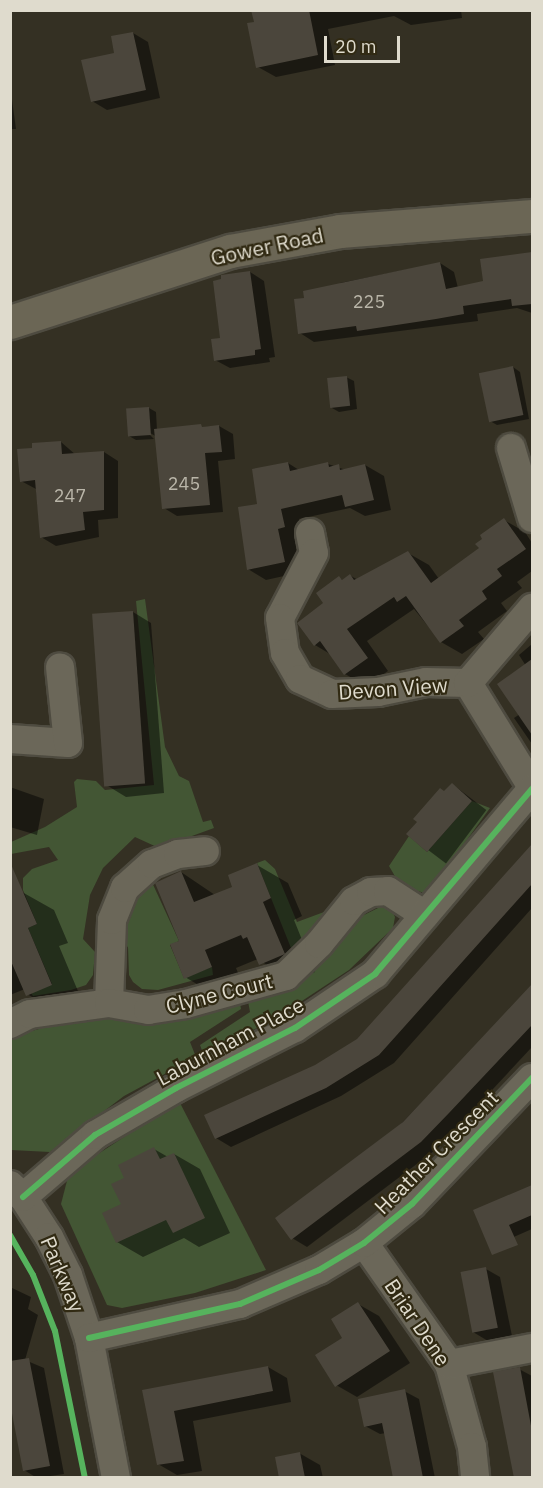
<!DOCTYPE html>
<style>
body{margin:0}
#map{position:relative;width:543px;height:1488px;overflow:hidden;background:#343023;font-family:"IBM Plex Sans",sans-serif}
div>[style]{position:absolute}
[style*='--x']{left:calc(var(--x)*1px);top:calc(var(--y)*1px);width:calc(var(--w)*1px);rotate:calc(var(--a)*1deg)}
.green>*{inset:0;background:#435634}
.shadow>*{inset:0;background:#0007;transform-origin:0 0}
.building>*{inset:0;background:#4b463c;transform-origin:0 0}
.roads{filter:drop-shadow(2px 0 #4e4b40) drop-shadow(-2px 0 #4e4b40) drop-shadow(0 2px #4e4b40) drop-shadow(0 -2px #4e4b40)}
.minor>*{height:28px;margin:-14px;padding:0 14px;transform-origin:14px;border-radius:14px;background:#6b6759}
.major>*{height:33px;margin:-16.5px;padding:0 16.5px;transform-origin:16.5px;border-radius:16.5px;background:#6b6655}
.cycleway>*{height:6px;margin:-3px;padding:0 3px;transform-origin:3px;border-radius:3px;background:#56b35d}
span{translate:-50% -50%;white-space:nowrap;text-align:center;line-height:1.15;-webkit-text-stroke:4.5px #312a13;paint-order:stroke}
.number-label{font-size:18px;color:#bab6a9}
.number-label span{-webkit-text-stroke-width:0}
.street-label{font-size:21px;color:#dfdbcd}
.frame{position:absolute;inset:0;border:12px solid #dfdbcd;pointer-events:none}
.scale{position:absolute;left:324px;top:36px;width:76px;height:27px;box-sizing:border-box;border:3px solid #dfdbcd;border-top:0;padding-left:8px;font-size:18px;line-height:21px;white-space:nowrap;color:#dfdbcd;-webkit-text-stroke:4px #312a13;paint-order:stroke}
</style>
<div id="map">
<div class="green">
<i style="clip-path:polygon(145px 599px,165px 747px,179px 776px,189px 781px,203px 822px,211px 820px,214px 828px,159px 848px,135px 837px,103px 868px,90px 895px,83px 939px,95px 952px,93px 975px,86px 985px,71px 990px,33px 996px,31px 993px,52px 984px,28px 928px,37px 924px,23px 890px,23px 878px,32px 869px,58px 860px,49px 847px,11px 854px,11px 842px,45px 827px,77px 807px,74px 782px,77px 779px,96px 781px,105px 790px,154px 785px,136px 601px)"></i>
<i style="clip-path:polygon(472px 801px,490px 808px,435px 884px,424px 893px,400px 885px,389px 866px,409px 836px,427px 852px)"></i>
<i style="clip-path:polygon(265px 860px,275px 869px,297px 922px,324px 912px,325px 917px,301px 944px,291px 948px,257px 863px)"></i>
<i style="clip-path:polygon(150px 878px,179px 941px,170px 945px,184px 978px,212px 967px,213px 975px,158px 990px,142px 989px,133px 982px,129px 975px,128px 947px,122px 942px,127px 916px)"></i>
<i style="clip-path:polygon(384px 905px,391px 908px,395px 917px,393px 928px,349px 970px,270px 1022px,203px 1053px,200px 1045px,250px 1012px,248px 1001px,334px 942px,360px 917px)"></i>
<i style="clip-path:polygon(240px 1003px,241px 1009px,190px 1042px,196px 1057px,124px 1096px,50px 1152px,11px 1150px,11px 1037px,70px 1020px,146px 1018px)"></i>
<i style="clip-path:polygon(179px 1101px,266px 1270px,195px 1293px,122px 1308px,107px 1305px,61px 1204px,69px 1173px)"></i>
</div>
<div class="shadow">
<i style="clip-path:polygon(253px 10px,461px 10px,462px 18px,411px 25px,394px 16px,328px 29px,335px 65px,276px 77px,258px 67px)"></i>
<i style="clip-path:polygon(133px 33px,148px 42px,160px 98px,107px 110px,92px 101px,116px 55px)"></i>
<i style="clip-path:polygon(10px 85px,16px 129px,10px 129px)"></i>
<i style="clip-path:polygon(532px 253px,532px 313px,517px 308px,477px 314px,478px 321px,314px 342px,300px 333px,306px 299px,341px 287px,340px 283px,440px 263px,454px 272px,458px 288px,485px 282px,482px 260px)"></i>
<i style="clip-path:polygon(250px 272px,264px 281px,275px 357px,269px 358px,270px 362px,230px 368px,215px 360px)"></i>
<i style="clip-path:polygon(513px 367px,520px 372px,529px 419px,497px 425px,490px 421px)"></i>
<i style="clip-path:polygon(346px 377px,354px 381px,357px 409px,339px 412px,332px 408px)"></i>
<i style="clip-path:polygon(149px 408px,156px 412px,157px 430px,219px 426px,233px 434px,235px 459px,218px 461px,223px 512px,177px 516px,164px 508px,157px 437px,145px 430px,154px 439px,136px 440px,129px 436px)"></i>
<i style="clip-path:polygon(61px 442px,76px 455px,104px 452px,118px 461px,118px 518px,98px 520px,99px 537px,56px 546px,41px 537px,36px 489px,21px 481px,34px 449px)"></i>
<i style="clip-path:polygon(288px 463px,299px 470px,328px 464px,346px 470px,365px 465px,384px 476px,391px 510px,365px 516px,350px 508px,299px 519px,302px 537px,296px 539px,302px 572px,266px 580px,248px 569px,258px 505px)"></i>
<i style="clip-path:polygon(504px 520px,525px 532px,532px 543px,532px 571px,517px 582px,522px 588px,501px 603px,507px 611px,478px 632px,484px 639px,462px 654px,441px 642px,414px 609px,367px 641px,388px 671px,366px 686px,345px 674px,330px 654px,315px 645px,325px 603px,339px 578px,344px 581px,351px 576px,358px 580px,408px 553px,429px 565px,439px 579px,481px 549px)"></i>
<i style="clip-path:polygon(133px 612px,151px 623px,164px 793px,126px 797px,108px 786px)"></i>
<i style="clip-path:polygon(532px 644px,532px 744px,514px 718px,520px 714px,526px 666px,519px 655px)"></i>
<i style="left:452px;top:784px;width:43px;height:67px;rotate:37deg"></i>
<i style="clip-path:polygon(10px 787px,44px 799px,37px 835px,10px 827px)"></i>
<i style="clip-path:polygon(532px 846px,532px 908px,394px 1063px,341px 1096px,231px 1147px,216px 1138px,358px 1040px)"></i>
<i style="clip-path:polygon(257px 865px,288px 883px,302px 916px,294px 920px,315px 972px,292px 982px,258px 959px,236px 968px,243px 985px,217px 996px,185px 977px,181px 872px,215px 895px,234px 888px)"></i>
<i style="clip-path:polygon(22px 892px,54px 910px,68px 943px,59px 946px,83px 1003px,59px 1013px,27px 994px,25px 989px,10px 995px,10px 897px)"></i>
<i style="clip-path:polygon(532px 987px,532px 1047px,438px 1148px,307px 1247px,292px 1238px)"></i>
<i style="clip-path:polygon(154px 1149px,168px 1157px,174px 1154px,200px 1169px,230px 1233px,199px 1247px,184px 1238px,143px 1257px,117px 1242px,123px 1205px)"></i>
<i style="clip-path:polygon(532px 1187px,532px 1229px,500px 1243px,475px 1211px)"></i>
<i style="clip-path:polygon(486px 1269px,500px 1277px,512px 1336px,488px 1341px,473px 1332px)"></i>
<i style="clip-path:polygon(10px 1287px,31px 1297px,28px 1309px,38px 1315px,25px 1360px,44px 1368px,64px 1474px,37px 1478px,24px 1470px,10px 1397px)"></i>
<i style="clip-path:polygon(358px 1304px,379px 1316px,410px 1363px,357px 1397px,336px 1385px,344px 1338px)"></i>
<i style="clip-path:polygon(268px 1367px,287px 1378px,291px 1402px,193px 1421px,202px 1471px,177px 1475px,158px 1464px,144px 1391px)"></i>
<i style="clip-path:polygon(519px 1369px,532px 1376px,532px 1478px,516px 1478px)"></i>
<i style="clip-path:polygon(404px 1391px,419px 1399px,435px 1478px,395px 1478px,386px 1433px,380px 1434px,365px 1426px)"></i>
<i style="clip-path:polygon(299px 1453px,320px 1465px,323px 1478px,280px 1478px)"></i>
</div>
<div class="building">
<i style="clip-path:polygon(251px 10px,309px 10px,318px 55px,256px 68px,247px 23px,254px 22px)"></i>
<i style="clip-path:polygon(133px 32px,146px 90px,91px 102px,81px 60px,114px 53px,111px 36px)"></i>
<i style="clip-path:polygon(532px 252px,532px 304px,512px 306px,511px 299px,463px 306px,464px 314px,436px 319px,357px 331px,356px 326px,298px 334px,294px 299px,304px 298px,303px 291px,440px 262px,446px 289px,483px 281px,480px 259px)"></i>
<i style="clip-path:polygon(250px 271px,261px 349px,255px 350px,255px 355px,214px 361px,211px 339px,220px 338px,213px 281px,221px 279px,221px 275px)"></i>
<i style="left:513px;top:366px;width:50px;height:35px;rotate:78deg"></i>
<i style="left:347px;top:376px;width:30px;height:20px;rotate:84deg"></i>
<i style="left:149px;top:407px;width:28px;height:23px;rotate:86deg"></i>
<i style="clip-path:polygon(201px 424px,202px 427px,219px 425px,222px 452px,205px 453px,210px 505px,162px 509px,154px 429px)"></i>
<i style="clip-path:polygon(61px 441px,62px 454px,104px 451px,104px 510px,83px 512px,85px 530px,40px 538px,35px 480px,20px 482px,17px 449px,32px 448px,32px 443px)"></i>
<i style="clip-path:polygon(288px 462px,290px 471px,328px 462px,329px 467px,339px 464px,340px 470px,365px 464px,374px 500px,345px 507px,342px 495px,281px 509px,285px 527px,278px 529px,285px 562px,247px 570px,238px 507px,257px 504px,252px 469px)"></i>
<i style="clip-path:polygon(504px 518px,526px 549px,497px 569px,502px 576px,482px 591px,487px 599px,459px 620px,464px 626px,440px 643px,406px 596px,397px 602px,394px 597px,347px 629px,368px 658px,344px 675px,320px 641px,314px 646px,297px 623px,323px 603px,316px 593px,339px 576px,342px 580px,350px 574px,354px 580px,408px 551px,431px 583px,479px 548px,475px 544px,482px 539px,480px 535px)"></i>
<i style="left:133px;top:611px;width:173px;height:41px;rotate:86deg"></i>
<i style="clip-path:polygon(532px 659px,532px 735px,497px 684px)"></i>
<i style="clip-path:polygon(452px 783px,472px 801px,427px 852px,406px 834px,417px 822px,413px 819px,440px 788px,444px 791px)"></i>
<i style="clip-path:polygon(532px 844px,532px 884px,379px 1055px,326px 1088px,215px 1139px,204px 1115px,315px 1065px,357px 1039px)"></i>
<i style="clip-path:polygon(10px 862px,37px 924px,28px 928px,52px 985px,26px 996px,10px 959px)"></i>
<i style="clip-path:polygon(257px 863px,271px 898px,263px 902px,285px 954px,259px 965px,247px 937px,243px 939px,241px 935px,205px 950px,212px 967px,184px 979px,170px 944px,179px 941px,155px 883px,181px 871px,194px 902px,232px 887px,228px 875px)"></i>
<i style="clip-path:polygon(532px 984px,532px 1025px,449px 1113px,421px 1142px,291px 1240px,275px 1218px,403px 1122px)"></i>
<i style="clip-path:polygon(154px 1147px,160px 1159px,174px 1153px,205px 1218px,173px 1233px,166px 1220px,116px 1243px,102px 1213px,121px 1204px,111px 1184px,124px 1178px,118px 1165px)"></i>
<i style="clip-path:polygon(532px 1185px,532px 1215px,509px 1225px,518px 1245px,492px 1255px,473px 1210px)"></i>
<i style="left:486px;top:1267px;width:62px;height:26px;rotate:79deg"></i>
<i style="clip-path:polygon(358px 1302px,390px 1351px,335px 1387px,315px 1355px,342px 1338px,331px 1319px)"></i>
<i style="clip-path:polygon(29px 1358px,50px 1466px,23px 1471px,10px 1403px,10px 1361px)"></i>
<i style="clip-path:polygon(268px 1366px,273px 1391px,174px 1411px,184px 1461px,157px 1465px,142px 1390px)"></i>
<i style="clip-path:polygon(520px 1367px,532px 1431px,532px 1478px,514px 1478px,493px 1372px)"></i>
<i style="clip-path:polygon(405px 1389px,419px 1457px,423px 1478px,393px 1478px,382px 1423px,364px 1427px,358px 1399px)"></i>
<i style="clip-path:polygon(300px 1452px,305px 1478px,279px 1478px,275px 1457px)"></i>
</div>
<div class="roads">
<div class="minor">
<i style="--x:511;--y:448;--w:73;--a:73.3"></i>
<i style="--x:310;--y:533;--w:20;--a:79"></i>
<i style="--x:314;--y:553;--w:73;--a:117.6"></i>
<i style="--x:280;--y:618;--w:35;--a:82"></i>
<i style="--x:285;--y:653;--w:30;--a:60"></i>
<i style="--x:300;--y:679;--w:35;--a:25"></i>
<i style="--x:332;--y:694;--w:46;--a:-2.5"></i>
<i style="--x:378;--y:692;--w:49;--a:-11.8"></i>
<i style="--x:426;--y:682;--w:42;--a:1.4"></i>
<i style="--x:468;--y:683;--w:122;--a:58.4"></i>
<i style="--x:468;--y:683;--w:99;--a:-49.5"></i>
<i style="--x:10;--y:739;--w:58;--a:3.9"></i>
<i style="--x:68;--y:743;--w:76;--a:-96"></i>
<i style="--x:109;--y:1003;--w:83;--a:-87.9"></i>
<i style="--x:112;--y:920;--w:35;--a:-68"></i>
<i style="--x:125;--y:888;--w:36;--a:-42"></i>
<i style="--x:152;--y:864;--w:28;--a:-21"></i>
<i style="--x:178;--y:854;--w:27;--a:-6"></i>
<i style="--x:10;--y:1024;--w:22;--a:-27"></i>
<i style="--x:30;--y:1014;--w:80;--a:-7.9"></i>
<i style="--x:109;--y:1003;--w:40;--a:10"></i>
<i style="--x:148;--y:1010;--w:38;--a:-9"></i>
<i style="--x:186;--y:1004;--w:104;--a:-15.6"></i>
<i style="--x:286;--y:976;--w:46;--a:-44.1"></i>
<i style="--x:319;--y:944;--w:55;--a:-50.9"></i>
<i style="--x:354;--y:901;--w:19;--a:-28"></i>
<i style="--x:371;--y:892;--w:17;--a:-3"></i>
<i style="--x:388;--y:891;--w:44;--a:33"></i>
<i style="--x:10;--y:1185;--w:18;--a:43"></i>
<i style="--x:23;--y:1197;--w:48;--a:57"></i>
<i style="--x:49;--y:1237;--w:42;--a:63.4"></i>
<i style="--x:68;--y:1275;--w:66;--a:71.6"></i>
<i style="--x:89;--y:1338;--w:143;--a:79.1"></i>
<i style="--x:23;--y:1197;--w:95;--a:-40.7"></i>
<i style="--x:95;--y:1135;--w:94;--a:-30.1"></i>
<i style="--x:176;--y:1088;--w:133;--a:-26.8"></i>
<i style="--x:295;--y:1028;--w:97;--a:-34"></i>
<i style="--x:375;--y:974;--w:243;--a:-49.7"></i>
<i style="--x:364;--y:1243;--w:148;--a:54.9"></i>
<i style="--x:449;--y:1364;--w:86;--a:74.5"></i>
<i style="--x:472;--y:1447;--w:31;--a:84"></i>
<i style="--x:89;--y:1338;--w:155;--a:-12.7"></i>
<i style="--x:240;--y:1304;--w:86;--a:-23.3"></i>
<i style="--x:319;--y:1270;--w:52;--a:-31"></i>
<i style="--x:364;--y:1243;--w:62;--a:-39.1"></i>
<i style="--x:412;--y:1204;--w:174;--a:-46.4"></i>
<i style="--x:449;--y:1364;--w:85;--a:-10.9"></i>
</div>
<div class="major">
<i style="--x:10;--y:322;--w:231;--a:-17.9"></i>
<i style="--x:230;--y:251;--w:112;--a:-10.3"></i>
<i style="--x:340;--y:231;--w:193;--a:-4.5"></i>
</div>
</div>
<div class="cycleway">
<i style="--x:23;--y:1197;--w:95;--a:-40.7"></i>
<i style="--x:95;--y:1135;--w:94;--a:-30.1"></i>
<i style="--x:176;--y:1088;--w:133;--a:-26.8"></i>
<i style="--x:295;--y:1028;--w:97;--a:-34"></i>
<i style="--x:375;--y:974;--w:243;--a:-49.7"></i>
<i style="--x:10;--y:1235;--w:46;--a:60.1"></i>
<i style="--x:33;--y:1275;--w:60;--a:68.6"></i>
<i style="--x:55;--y:1331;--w:150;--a:78.5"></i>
<i style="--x:89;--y:1338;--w:155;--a:-12.7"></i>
<i style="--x:240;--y:1304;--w:86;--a:-23.3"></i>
<i style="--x:319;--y:1270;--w:52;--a:-31"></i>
<i style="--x:364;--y:1243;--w:62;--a:-39.1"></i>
<i style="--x:412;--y:1204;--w:174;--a:-46.4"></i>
</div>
<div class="number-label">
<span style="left:369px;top:302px">225</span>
<span style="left:184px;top:484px">245</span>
<span style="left:70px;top:496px">247</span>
</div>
<div class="street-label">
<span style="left:267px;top:246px;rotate:-12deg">Gower Road</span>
<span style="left:393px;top:688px;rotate:-4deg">Devon View</span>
<span style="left:219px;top:993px;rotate:-14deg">Clyne Court</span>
<span style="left:230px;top:1041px;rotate:-28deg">Laburnham Place</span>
<span style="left:436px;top:1152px;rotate:-45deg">Heather Crescent</span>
<span style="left:63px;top:1274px;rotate:67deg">Parkway</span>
<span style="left:418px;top:1322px;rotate:56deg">Briar Dene</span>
</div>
<div class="frame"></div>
<div class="scale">20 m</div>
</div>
